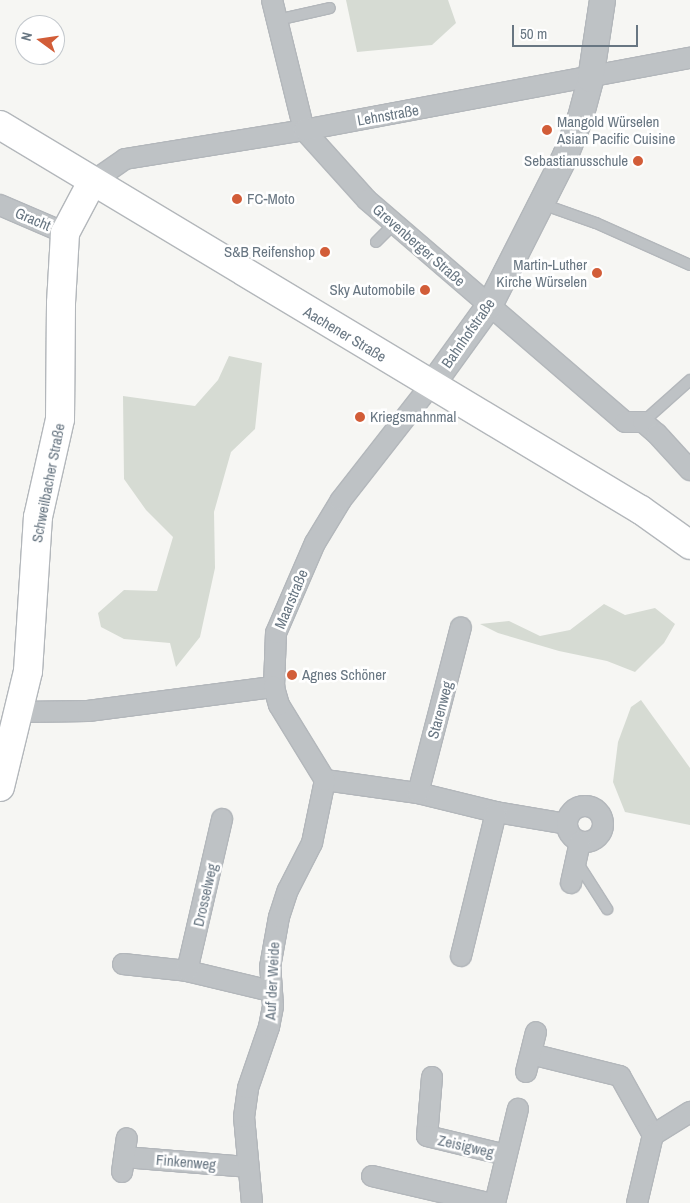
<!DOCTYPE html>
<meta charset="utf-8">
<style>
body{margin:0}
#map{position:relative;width:690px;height:1203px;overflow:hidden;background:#f6f6f3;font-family:"Archivo Narrow",sans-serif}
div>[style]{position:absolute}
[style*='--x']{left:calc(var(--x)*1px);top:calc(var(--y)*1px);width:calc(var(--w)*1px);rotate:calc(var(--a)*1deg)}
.green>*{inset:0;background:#d6dbd3}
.roads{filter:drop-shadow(1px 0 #b3b7bb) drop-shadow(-1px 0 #b3b7bb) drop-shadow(0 1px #b3b7bb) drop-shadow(0 -1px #b3b7bb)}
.service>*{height:10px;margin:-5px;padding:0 5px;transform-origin:5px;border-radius:5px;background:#bec2c5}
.minor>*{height:20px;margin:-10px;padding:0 10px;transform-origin:10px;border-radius:10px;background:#bec2c5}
.minor>.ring{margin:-10px;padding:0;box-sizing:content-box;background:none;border:20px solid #bec2c5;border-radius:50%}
.tertiary>*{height:25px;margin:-12.5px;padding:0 12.5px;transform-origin:12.5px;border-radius:12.5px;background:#bec2c5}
.secondary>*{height:28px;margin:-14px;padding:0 14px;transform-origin:14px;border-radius:14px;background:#fff}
.primary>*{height:28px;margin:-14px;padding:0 14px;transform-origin:14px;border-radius:14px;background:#fff}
.dots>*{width:14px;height:14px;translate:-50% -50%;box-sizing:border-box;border:2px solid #fff;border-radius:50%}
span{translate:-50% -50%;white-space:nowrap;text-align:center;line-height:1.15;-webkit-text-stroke:5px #fff;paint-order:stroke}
.street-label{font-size:15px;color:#687682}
.poi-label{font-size:15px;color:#687682}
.left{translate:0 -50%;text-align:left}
.right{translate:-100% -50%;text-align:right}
.north{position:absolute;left:15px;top:15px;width:50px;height:50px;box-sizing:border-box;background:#fff;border:1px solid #c3c8cd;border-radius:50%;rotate:284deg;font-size:14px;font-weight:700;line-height:20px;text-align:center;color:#687682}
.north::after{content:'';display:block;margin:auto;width:18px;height:22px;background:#d25d38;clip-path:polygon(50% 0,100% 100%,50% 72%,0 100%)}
.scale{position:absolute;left:512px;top:25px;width:126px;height:22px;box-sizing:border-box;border:2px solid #687682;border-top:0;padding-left:6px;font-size:15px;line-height:18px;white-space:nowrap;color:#687682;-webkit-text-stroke:4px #fff;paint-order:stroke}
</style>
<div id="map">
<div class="green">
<i style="clip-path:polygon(346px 0,448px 0,456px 23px,432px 45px,357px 52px)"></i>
<i style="clip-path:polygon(229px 356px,262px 363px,255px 429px,231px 452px,214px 512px,215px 568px,200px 637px,176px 667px,170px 643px,124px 639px,101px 627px,98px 613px,124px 590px,157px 591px,173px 537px,146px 510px,124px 479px,123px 396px,195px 406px,218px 380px)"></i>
<i style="clip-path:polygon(604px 604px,625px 615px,655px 608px,675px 624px,664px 643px,635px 672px,607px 661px,559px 651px,498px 633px,480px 624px,509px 621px,540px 636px,570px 630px)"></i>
<i style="clip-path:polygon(641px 700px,690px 768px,690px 825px,625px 812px,613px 782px,618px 742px,631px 707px)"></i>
</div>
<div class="roads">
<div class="service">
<i style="--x:277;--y:20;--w:54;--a:-12.8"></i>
<i style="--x:542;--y:204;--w:57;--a:19.4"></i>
<i style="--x:596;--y:223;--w:103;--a:24.1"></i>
<i style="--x:376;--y:242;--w:27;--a:-45"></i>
<i style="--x:643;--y:422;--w:63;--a:-41.8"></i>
<i style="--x:577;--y:862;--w:56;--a:57.4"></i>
</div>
<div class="minor">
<i style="--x:272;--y:0;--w:134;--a:76.2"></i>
<i style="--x:304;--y:130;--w:94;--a:48"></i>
<i style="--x:367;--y:200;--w:340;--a:40.7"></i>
<i style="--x:625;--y:422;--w:18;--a:0"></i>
<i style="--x:643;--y:422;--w:18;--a:41"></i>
<i style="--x:657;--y:434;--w:49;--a:47.5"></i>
<i style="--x:92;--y:182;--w:40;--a:-34.9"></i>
<i style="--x:125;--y:159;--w:181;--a:-9.2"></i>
<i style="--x:304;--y:130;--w:393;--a:-10.6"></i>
<i style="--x:0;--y:205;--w:71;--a:23.3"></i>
<i style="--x:19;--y:712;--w:69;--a:-0.8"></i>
<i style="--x:88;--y:711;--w:188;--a:-7.4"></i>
<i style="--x:274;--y:687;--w:54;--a:-87.9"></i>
<i style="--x:276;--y:633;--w:98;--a:-66.6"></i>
<i style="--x:315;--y:543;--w:50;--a:-58.8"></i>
<i style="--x:341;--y:500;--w:146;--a:-52"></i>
<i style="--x:325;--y:780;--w:94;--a:8"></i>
<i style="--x:418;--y:793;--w:80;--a:13.7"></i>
<i style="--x:496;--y:812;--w:72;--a:9.6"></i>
<i style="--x:418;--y:793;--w:171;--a:-75.5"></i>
<i class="ring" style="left:567px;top:806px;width:16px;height:16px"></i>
<i style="--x:571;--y:883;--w:42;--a:-77.6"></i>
<i style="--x:461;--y:956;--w:148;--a:-76.3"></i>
<i style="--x:123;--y:964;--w:64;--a:6.2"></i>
<i style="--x:187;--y:971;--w:86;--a:13.4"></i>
<i style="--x:187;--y:971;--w:156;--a:-77"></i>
<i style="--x:531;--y:1054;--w:92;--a:13.9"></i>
<i style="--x:620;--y:1076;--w:68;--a:60.8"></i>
<i style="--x:653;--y:1135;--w:44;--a:-31.9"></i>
<i style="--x:526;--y:1072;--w:41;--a:-76"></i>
<i style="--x:432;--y:1077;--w:59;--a:94.8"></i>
<i style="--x:427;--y:1136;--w:81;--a:13.5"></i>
<i style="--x:124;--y:1157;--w:123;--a:4.6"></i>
<i style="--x:122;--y:1172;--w:34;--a:-82"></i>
<i style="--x:372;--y:1176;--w:119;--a:13.1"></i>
<i style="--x:252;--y:1203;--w:86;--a:-95.3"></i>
<i style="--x:244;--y:1117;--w:29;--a:-82"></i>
<i style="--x:248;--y:1088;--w:65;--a:-71"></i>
<i style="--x:269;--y:1027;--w:21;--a:-79"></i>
<i style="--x:273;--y:1006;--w:39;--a:-94"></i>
<i style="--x:270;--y:967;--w:51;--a:-79.8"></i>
<i style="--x:279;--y:917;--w:28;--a:-72"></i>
<i style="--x:288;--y:890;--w:53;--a:-62.9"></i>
<i style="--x:312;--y:843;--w:64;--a:-78.3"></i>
<i style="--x:325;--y:780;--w:88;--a:-121.5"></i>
<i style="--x:279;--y:705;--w:19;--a:-106"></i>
<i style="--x:495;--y:1203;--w:97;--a:-76.3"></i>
<i style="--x:637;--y:1203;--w:70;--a:-76.8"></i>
</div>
<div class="tertiary">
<i style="--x:431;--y:385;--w:99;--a:-54.1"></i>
<i style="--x:489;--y:305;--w:168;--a:-63.1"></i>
<i style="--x:565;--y:155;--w:41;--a:-68.5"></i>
<i style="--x:580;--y:117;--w:39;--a:-75"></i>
<i style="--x:590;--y:79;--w:80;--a:-81.4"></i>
</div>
<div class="secondary">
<i style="--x:0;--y:787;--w:119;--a:-76.4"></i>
<i style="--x:28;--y:671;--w:154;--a:-86.3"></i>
<i style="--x:38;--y:517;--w:100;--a:-77.3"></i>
<i style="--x:60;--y:419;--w:116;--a:-89.5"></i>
<i style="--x:61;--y:303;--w:70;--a:-86.7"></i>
<i style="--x:65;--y:233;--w:58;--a:-62.1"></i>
</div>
<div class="primary">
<i style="--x:0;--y:125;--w:748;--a:30.99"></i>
<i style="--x:641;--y:510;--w:60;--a:35.5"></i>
</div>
</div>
<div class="dots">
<i style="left:547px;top:130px;background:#d25d38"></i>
<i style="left:638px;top:161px;background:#d25d38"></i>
<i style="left:237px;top:199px;background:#d25d38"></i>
<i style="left:325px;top:252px;background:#d25d38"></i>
<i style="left:597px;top:273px;background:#d25d38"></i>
<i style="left:425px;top:290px;background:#d25d38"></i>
<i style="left:360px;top:417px;background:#d25d38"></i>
<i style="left:292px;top:675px;background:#d25d38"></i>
</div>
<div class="street-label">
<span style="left:388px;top:115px;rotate:-10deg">Lehnstraße</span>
<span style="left:33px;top:219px;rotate:23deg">Gracht</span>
<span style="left:419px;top:245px;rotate:41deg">Grevenberger Straße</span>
<span style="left:468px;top:333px;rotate:-55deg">Bahnhofstraße</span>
<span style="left:345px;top:334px;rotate:31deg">Aachener Straße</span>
<span style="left:48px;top:483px;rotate:-79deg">Schweilbacher Straße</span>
<span style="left:291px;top:599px;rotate:-67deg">Maarstraße</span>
<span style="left:440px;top:710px;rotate:-75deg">Starenweg</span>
<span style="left:205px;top:895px;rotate:-77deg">Drosselweg</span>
<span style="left:272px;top:981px;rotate:-87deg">Auf der Weide</span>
<span style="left:466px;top:1146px;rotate:13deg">Zeisigweg</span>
<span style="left:186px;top:1162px;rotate:5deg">Finkenweg</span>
</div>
<div class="poi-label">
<span class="left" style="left:557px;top:130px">Mangold Würselen<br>Asian Pacific Cuisine</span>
<span class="right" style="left:628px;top:161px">Sebastianusschule</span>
<span class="left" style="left:247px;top:199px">FC-Moto</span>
<span class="right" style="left:315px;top:252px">S&amp;B Reifenshop</span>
<span class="right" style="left:587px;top:273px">Martin-Luther<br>Kirche Würselen</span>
<span class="right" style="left:415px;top:290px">Sky Automobile</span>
<span class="left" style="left:370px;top:417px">Kriegsmahnmal</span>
<span class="left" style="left:302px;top:675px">Agnes Schöner</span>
</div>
<div class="north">N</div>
<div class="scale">50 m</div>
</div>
